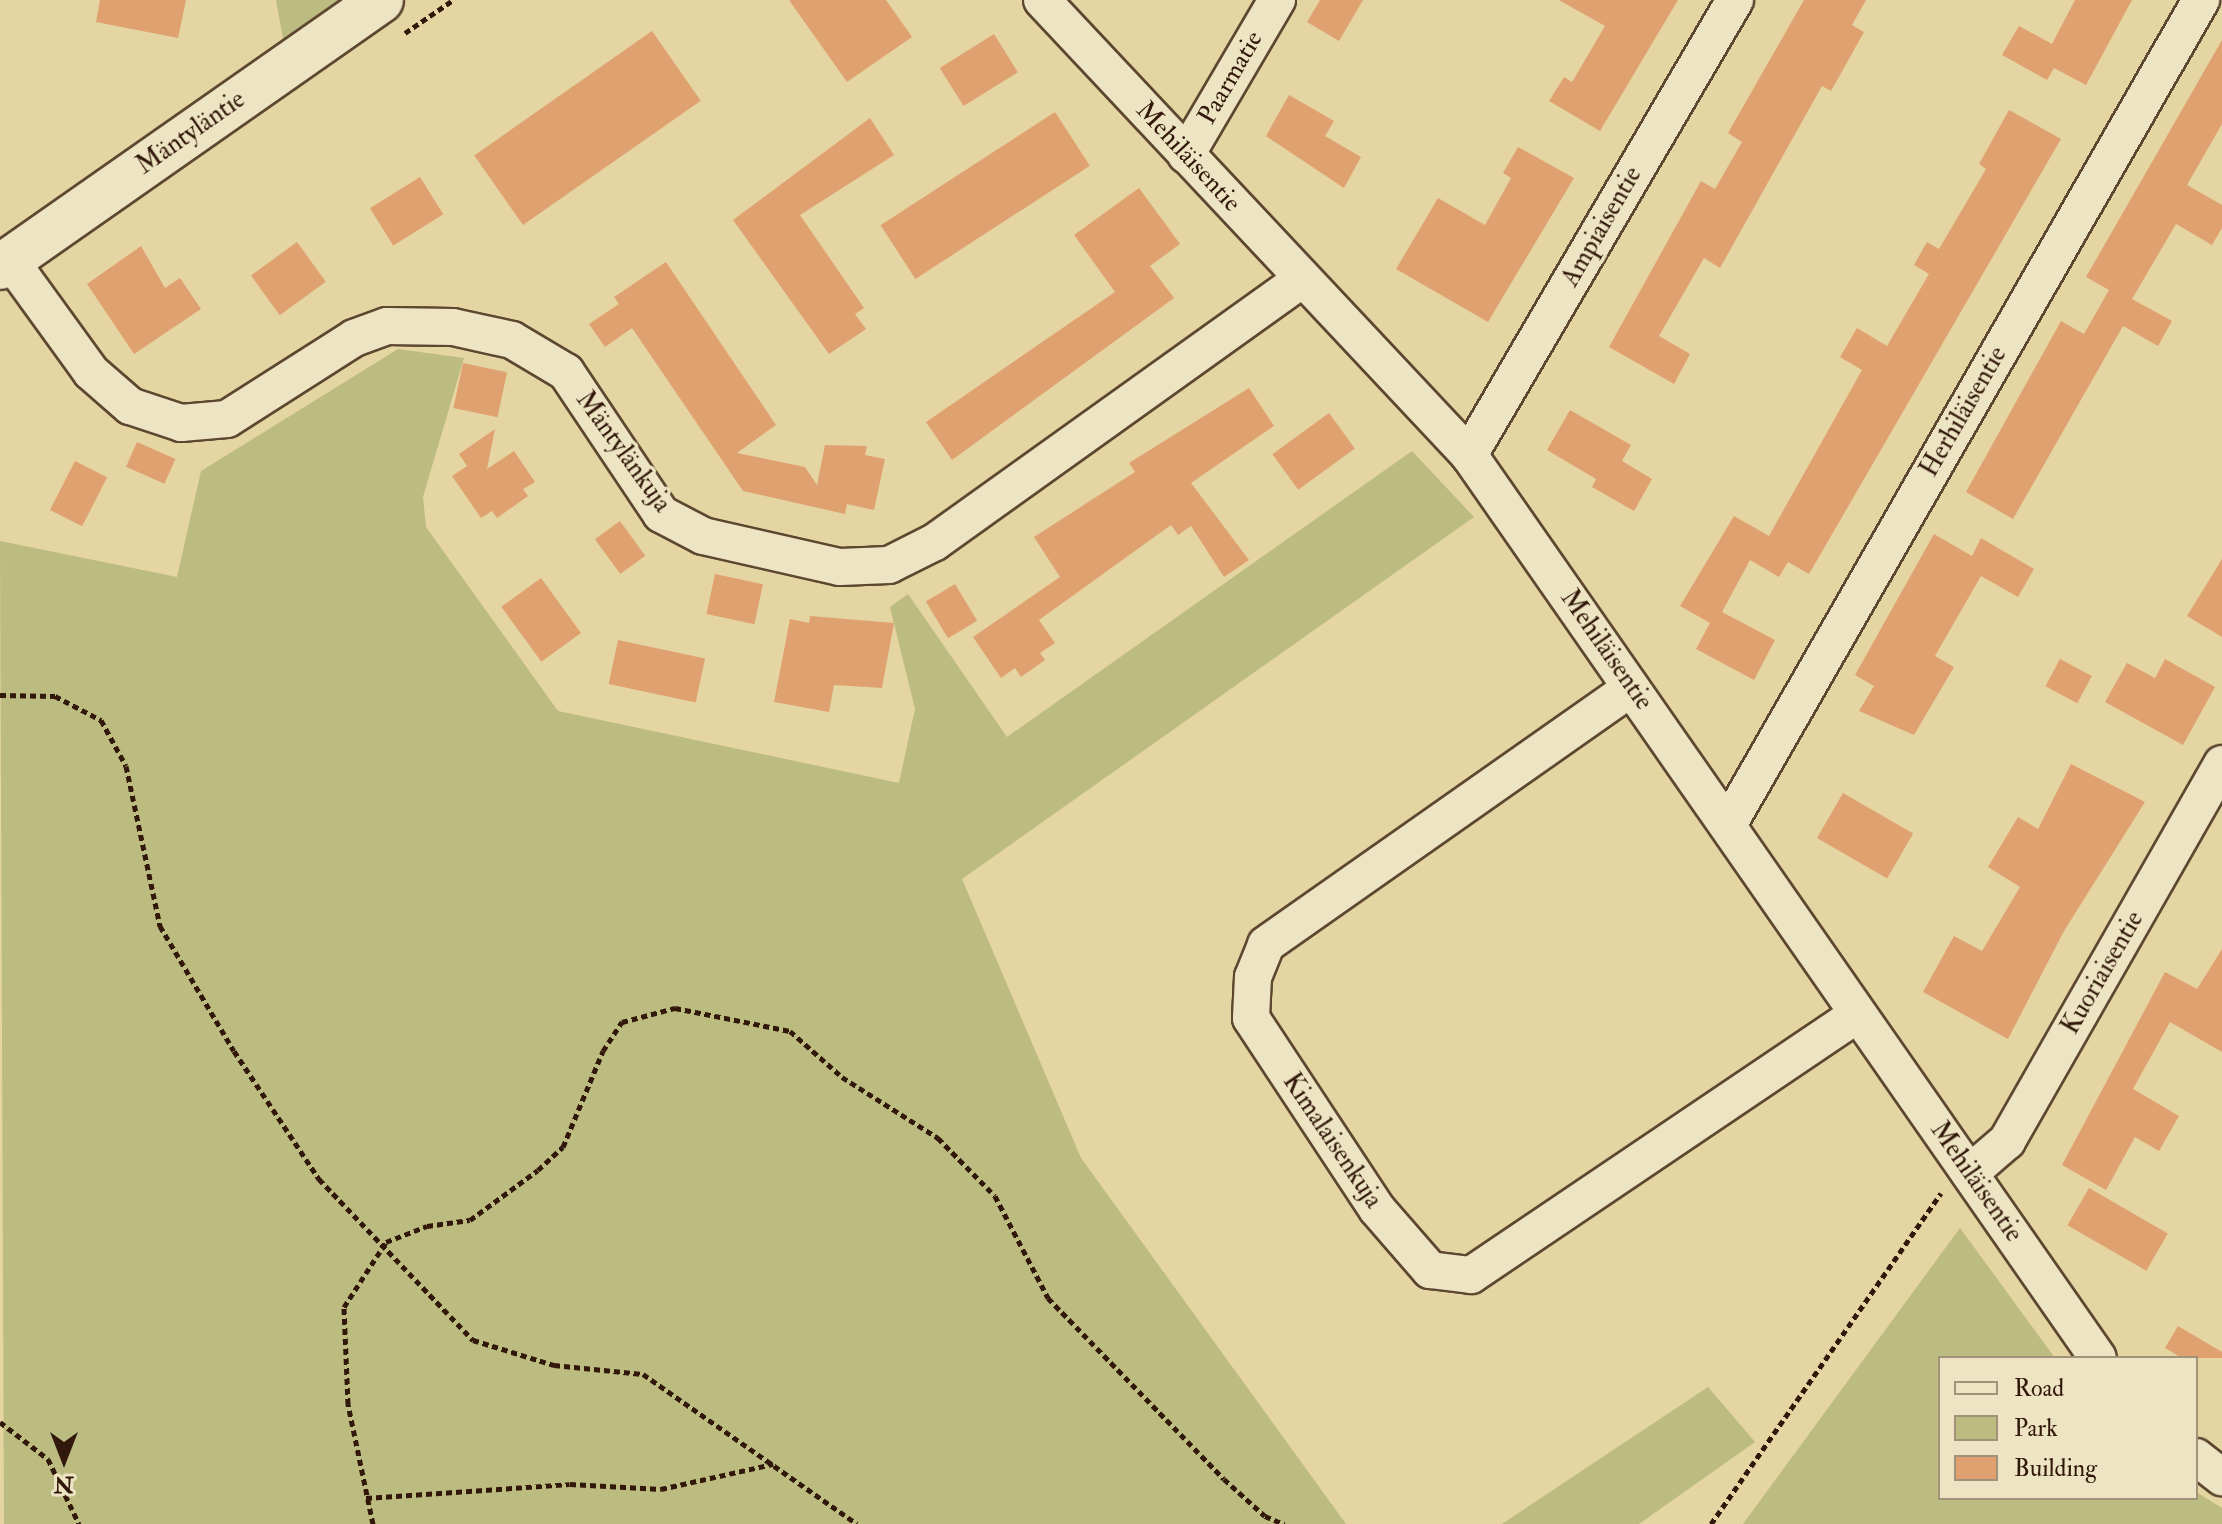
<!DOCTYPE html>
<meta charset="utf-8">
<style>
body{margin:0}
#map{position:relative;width:2222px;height:1524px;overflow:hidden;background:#e4d5a2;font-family:"IM FELL Double Pica",serif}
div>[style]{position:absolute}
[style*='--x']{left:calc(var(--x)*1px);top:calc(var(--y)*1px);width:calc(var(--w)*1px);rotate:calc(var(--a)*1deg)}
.green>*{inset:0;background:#bcbb80}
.building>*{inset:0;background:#e0a171;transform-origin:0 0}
.path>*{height:5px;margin-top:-2.5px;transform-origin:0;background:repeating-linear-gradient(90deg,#32180a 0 6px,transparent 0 10px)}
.roads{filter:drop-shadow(2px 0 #5e4730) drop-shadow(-2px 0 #5e4730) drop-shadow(0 2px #5e4730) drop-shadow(0 -2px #5e4730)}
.street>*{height:36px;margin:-18px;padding:0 18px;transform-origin:18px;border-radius:18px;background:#ede4c3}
.secondary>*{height:44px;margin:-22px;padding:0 22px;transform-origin:22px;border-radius:22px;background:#ede4c3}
span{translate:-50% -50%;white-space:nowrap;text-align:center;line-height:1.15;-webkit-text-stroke:7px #ede4c3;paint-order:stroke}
.street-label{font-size:26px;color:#32180a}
.legend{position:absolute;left:1938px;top:1356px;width:260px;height:144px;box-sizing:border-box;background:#ede4c3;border:2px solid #a29279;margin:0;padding:10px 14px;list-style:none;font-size:24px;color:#32180a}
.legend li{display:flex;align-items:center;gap:16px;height:40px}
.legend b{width:40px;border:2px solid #a29279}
.north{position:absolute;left:24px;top:1420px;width:80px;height:80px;-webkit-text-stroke:6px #ede4c3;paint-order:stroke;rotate:180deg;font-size:22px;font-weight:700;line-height:32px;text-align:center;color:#32180a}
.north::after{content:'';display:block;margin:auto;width:28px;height:36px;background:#32180a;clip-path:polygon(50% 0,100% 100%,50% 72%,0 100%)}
</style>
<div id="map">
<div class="green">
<i style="clip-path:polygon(276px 0,342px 0,283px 39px)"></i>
<i style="clip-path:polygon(398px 349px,464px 358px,423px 497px,426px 527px,558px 711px,899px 783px,915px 709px,890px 607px,908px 594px,1007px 737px,1412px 451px,1474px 517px,962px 879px,1081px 1158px,1346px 1524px,4px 1524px,0 541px,177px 577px,201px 471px)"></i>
<i style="clip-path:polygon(1960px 1228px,2055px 1358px,1940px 1358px,1940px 1498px,2196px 1498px,2196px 1492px,2222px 1508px,2222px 1524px,1743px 1524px)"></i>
<i style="clip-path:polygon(1708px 1387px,1755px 1442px,1639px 1524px,1502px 1524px)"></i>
</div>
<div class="building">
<i style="clip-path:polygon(100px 0,186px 0,178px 38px,96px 22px)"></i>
<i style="clip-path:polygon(789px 0,886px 0,912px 37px,847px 82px)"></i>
<i style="clip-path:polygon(1320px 0,1363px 0,1339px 41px,1307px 22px)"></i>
<i style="clip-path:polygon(1559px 0,1678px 0,1600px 131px,1549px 101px,1564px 77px,1572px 82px,1605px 26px)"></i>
<i style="clip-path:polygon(1804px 0,1866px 0,1852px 25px,1864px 32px,1831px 91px,1822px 86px,1720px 268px,1704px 258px,1659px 336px,1690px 354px,1674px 384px,1609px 347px,1701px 181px,1715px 189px,1742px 142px,1728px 133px)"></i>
<i style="clip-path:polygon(2075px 0,2132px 0,2086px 85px,2054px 68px,2047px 80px,2002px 55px,2019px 26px,2052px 44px)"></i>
<i style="left:652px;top:31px;width:85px;height:217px;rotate:55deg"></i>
<i style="left:994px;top:34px;width:45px;height:64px;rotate:58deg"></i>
<i style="clip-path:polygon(2222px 40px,2222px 124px,2187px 185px,2222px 205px,2222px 228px,2212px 245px,2176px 224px,2132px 299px,2172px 321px,2158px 346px,2123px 326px,2013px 519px,1966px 492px,2061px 321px,2084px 334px,2109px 290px,2086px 277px)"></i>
<i style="clip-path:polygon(1289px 95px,1334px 121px,1325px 136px,1361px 157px,1344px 188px,1266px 136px)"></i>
<i style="clip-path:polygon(2009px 110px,2061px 139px,1809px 574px,1788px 562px,1779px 577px,1750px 560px,1722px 612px,1775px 640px,1754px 680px,1696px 649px,1710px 623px,1680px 606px,1734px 516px,1769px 536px,1862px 370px,1840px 357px,1857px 328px,1887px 346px,1929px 274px,1914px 265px,1927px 242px,1939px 249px,1986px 169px,1979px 164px)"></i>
<i style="left:1055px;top:112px;width:64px;height:208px;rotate:57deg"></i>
<i style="clip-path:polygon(870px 118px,894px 155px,800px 215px,864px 308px,855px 314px,866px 329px,829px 354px,733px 220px)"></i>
<i style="clip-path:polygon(1518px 147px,1574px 178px,1488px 322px,1396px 269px,1438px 198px,1485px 225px,1511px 178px,1503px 173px)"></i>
<i style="left:420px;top:177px;width:44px;height:59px;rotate:58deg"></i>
<i style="clip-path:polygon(1139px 188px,1180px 244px,1150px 266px,1174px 298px,952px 460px,926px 422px,1115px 292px,1074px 235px)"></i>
<i style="left:297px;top:242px;width:49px;height:57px;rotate:54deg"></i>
<i style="clip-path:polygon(141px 246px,165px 288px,180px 278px,201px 309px,134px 354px,87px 284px)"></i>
<i style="clip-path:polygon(666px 262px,776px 425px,737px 453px,805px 467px,817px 485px,825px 445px,867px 446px,865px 455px,885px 459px,874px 510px,847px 504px,845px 514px,743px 491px,632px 328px,605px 347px,589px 324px,619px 304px,614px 297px)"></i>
<i style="left:463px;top:363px;width:45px;height:46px;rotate:12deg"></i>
<i style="clip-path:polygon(1249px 388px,1274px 426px,1191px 483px,1249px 560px,1224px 577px,1191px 526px,1178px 535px,1171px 525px,1039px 620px,1055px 643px,1040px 653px,1045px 660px,1021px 677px,1015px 668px,1001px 678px,973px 637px,1060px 577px,1034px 537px,1135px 472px,1129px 463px)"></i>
<i style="clip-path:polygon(1570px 410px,1631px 445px,1622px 461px,1652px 479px,1634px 511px,1592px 487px,1596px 479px,1547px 450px)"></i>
<i style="left:1329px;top:413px;width:44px;height:70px;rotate:54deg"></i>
<i style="clip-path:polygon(495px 429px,487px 469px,514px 451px,535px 482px,523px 489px,528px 496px,497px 518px,492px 511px,481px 518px,452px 476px,467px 466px,459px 454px)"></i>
<i style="left:137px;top:442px;width:42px;height:27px;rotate:24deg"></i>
<i style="left:75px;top:461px;width:36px;height:55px;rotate:27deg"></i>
<i style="left:620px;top:521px;width:43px;height:31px;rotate:54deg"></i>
<i style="clip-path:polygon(1934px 534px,1972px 556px,1981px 538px,2034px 569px,2018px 597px,1981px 576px,1935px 656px,1954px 667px,1914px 735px,1859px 711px,1874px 686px,1855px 675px)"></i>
<i style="clip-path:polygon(2222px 559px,2222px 637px,2187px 616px)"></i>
<i style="left:715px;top:574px;width:49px;height:41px;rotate:12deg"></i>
<i style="left:541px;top:578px;width:68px;height:49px;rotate:54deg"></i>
<i style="left:955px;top:584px;width:43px;height:34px;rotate:59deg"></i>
<i style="clip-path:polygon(810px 616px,894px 623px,882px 688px,834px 685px,829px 712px,774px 702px,790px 619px,809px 623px)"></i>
<i style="left:618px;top:640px;width:89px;height:45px;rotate:12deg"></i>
<i style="left:2060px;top:659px;width:36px;height:31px;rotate:28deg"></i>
<i style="clip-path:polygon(2165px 659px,2215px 687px,2183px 745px,2105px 702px,2127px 663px,2155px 678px)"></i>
<i style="clip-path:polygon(2071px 764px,2145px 802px,2064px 931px,2008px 1039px,1923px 992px,1954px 936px,1982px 951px,2020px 887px,1988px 867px,2018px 817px,2038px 829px)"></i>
<i style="left:1843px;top:793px;width:81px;height:52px;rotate:30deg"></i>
<i style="clip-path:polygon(2222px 949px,2222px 1052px,2170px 1022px,2133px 1089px,2179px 1116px,2159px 1151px,2135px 1137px,2106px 1190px,2062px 1165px,2165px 972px,2197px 989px)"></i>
<i style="left:2089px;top:1188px;width:91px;height:43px;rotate:30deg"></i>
<i style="clip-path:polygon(2178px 1326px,2222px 1352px,2222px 1358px,2182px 1358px,2165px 1348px)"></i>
</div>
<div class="path">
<i style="--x:405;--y:33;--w:58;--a:-34.5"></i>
<i style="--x:0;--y:695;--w:55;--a:1"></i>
<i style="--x:55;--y:696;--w:52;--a:27.6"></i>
<i style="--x:101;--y:720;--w:52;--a:61.5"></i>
<i style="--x:126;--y:766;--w:164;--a:78"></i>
<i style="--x:160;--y:926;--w:145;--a:59.4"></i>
<i style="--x:234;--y:1051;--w:154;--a:56.4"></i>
<i style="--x:319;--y:1179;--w:223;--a:46.3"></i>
<i style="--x:473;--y:1340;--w:85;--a:17.2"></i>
<i style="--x:554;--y:1365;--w:89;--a:5.8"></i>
<i style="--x:643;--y:1374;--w:261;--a:35"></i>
<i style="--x:0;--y:1422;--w:61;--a:37.6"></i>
<i style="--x:48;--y:1459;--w:72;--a:64.5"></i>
<i style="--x:366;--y:1498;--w:204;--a:-3.9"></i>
<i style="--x:570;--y:1484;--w:91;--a:3.1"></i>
<i style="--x:661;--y:1489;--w:115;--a:-12.6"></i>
<i style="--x:373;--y:1524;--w:123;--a:-101.8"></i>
<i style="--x:348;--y:1404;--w:97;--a:-92.4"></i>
<i style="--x:344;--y:1307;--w:77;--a:-57.1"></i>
<i style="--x:386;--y:1242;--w:44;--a:-21.3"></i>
<i style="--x:427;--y:1226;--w:43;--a:-7.9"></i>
<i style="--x:470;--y:1220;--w:84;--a:-36.3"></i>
<i style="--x:538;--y:1170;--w:34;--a:-43"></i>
<i style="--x:563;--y:1147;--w:104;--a:-67.4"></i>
<i style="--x:603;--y:1051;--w:35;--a:-57"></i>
<i style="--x:622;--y:1022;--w:55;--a:-14.8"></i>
<i style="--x:675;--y:1008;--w:117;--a:11.3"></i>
<i style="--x:790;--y:1031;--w:69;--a:41.5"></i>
<i style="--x:842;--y:1077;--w:114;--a:32.4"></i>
<i style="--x:938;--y:1138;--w:81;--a:45.5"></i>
<i style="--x:995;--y:1196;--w:115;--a:62.5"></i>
<i style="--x:1048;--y:1298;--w:252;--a:45.8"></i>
<i style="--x:1224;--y:1479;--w:55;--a:42.1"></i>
<i style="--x:1265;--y:1516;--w:21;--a:23"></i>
<i style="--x:1711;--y:1524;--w:403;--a:-55.2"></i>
</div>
<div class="roads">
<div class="street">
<i style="--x:1042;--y:0;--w:624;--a:46.82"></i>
<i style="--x:1469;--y:455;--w:1100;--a:55.14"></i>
<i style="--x:1186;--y:155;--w:180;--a:-59.6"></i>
<i style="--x:10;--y:260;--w:138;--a:54.1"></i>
<i style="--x:91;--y:372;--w:52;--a:41.1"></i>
<i style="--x:130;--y:406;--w:54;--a:18.4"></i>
<i style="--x:181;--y:423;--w:46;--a:-5"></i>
<i style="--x:227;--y:419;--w:151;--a:-32.5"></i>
<i style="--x:354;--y:338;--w:35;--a:-20"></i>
<i style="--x:387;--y:326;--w:66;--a:0.9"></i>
<i style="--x:453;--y:327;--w:60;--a:12.4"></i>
<i style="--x:512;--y:340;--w:63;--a:30.7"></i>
<i style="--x:566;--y:372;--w:171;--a:56.2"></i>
<i style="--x:661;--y:514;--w:47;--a:27.6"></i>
<i style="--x:703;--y:536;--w:140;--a:12.8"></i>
<i style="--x:840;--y:567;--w:49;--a:-2.3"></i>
<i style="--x:889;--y:565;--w:51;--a:-26.6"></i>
<i style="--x:935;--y:542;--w:452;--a:-35.6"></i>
<i style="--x:1469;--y:455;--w:527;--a:-59.69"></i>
<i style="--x:1631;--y:688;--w:446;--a:144.9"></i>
<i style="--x:1266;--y:945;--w:35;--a:112"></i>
<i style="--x:1253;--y:977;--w:41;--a:92.8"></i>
<i style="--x:1251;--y:1018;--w:229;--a:56.6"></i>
<i style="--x:1377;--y:1209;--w:81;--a:49"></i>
<i style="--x:1430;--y:1270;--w:41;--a:7"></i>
<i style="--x:1471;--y:1275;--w:465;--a:-34"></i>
<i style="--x:1728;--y:825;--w:951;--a:-60.17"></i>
<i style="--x:1971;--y:1172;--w:48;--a:-40.7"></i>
<i style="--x:2007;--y:1141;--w:434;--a:-60.3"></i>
<i style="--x:2196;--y:1457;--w:33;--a:38"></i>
</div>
<div class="secondary">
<i style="--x:0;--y:267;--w:465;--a:-35"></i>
</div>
</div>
<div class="street-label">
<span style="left:1231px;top:78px;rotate:-60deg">Paarmatie</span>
<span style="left:191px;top:133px;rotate:-35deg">Mäntyläntie</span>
<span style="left:1188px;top:157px;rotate:47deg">Mehiläisentie</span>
<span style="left:1602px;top:227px;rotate:-60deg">Ampiaisentie</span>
<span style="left:1964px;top:412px;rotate:-60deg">Herhiläisentie</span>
<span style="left:623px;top:452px;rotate:54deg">Mäntylänkuja</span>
<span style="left:1606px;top:650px;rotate:55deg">Mehiläisentie</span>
<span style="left:2103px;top:973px;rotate:-60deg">Kuoriaisentie</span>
<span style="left:1332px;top:1141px;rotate:56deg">Kimalaisenkuja</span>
<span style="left:1976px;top:1182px;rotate:55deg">Mehiläisentie</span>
</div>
<ul class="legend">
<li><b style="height:10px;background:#ede4c3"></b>Road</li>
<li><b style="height:22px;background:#bcbb80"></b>Park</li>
<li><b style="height:22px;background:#e0a171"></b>Building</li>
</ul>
<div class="north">N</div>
</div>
